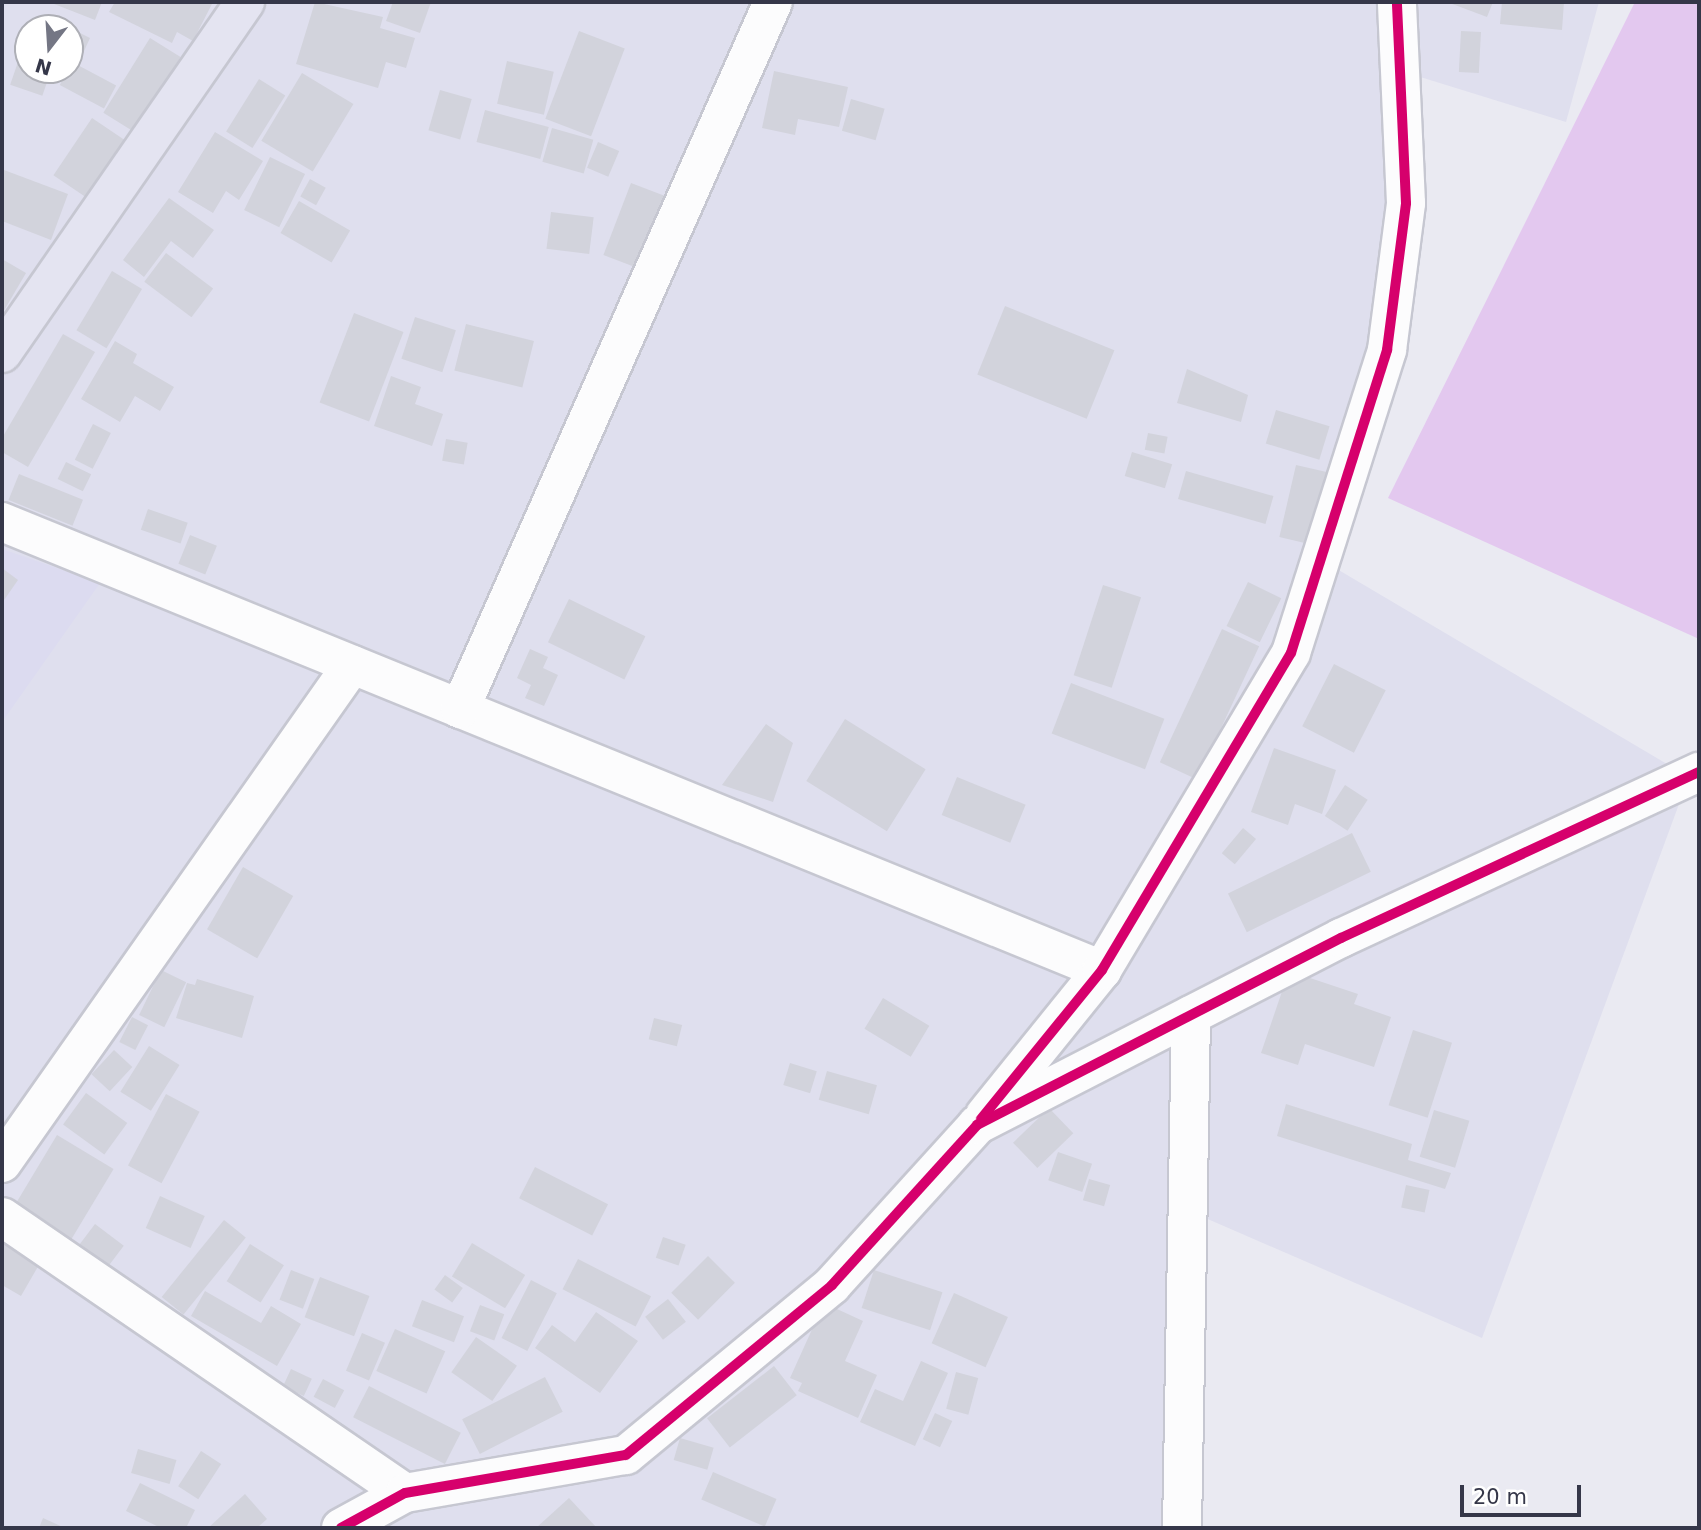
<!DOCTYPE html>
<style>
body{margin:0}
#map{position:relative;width:1701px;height:1530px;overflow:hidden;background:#eaeaf2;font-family:"DejaVu Sans",sans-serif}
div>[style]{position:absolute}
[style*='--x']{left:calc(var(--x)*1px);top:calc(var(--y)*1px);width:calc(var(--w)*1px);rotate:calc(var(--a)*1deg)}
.residential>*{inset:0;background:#dfdfee}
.education>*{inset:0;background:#dcdbf0}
.green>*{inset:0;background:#e3c8ef}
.building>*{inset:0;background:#d2d3dc;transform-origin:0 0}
.roads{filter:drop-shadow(2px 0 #c6c7d1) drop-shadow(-2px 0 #c6c7d1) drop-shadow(0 2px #c6c7d1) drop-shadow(0 -2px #c6c7d1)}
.minor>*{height:38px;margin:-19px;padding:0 19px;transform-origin:19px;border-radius:19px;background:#fcfcfd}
.major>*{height:38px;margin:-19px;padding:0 19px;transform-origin:19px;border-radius:19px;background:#e4e4f1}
.cycleway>*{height:10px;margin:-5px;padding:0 5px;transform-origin:5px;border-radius:5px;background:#d6006c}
span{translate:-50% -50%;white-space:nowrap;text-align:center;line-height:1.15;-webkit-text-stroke:5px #fff;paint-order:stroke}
.frame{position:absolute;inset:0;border:4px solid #353749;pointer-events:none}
.north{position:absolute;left:14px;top:14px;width:70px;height:70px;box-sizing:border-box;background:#fff;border:2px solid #aeafb6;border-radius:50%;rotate:197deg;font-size:19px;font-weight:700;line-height:28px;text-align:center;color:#353749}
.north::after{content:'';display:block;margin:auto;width:24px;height:32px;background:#747684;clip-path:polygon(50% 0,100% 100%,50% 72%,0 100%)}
.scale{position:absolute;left:1460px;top:1485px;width:121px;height:32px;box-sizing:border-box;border:4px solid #353749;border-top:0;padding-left:9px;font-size:21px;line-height:24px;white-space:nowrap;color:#353749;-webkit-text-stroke:5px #fff;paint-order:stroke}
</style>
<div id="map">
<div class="residential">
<i style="clip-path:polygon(evenodd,2px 2px,1599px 2px,1566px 122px,1401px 71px,1406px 203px,1320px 559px,1689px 777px,1482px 1338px,1187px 1210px,1182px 1528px,2px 1528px,2px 2px,28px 28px,70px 28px,70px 70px,28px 70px,28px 28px)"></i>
</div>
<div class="education">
<i style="clip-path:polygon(2px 549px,100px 583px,2px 722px)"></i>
</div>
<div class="green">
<i style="clip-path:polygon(1635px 2px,1699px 2px,1699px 639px,1388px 498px)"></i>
</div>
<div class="building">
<i style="clip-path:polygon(49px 2px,102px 2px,95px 20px)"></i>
<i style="clip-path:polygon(115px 2px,213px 2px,193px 41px,177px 32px,172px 43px,109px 12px)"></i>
<i style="clip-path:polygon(315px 2px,383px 17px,380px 28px,415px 38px,406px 68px,386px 62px,378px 88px,296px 64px)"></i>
<i style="clip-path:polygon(393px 2px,431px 2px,420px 33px,386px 21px)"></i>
<i style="clip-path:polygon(1447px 2px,1493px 2px,1487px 17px)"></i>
<i style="clip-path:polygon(1502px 2px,1564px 2px,1562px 30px,1500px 24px)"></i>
<i style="clip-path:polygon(70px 28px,90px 38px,79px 62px,70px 58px)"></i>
<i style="left:579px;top:31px;width:49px;height:94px;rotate:21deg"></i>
<i style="left:1461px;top:31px;width:20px;height:41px;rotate:3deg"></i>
<i style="left:150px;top:38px;width:36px;height:88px;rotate:32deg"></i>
<i style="left:507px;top:61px;width:48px;height:44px;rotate:13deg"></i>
<i style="left:18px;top:62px;width:34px;height:24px;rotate:19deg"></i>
<i style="left:72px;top:62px;width:50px;height:26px;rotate:28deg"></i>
<i style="clip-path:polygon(774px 71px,848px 87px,839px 127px,798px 119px,795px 135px,762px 128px)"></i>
<i style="left:302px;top:73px;width:60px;height:79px;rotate:31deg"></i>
<i style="left:259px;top:79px;width:31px;height:62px;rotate:32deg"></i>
<i style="left:440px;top:90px;width:33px;height:42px;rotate:16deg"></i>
<i style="left:851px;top:99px;width:35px;height:33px;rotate:16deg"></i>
<i style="left:485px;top:110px;width:66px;height:33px;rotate:15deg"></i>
<i style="left:92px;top:118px;width:42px;height:69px;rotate:34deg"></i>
<i style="left:552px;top:128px;width:43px;height:35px;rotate:16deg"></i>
<i style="clip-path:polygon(215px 132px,263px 161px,239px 200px,226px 191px,213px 213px,178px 192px)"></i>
<i style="left:598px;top:142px;width:23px;height:28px;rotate:23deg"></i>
<i style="left:270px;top:157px;width:39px;height:59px;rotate:26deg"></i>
<i style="clip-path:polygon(4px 170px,68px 194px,51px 240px,2px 221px)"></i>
<i style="left:310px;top:179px;width:18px;height:20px;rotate:29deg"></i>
<i style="left:631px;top:183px;width:40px;height:77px;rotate:21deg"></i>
<i style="clip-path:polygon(169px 198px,214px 230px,193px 258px,171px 241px,144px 277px,123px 260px)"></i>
<i style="left:299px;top:201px;width:59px;height:37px;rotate:30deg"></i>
<i style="left:551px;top:212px;width:43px;height:37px;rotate:7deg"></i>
<i style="left:166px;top:253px;width:59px;height:36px;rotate:37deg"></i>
<i style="clip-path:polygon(2px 259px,26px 273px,2px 314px)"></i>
<i style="left:112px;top:271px;width:35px;height:69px;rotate:31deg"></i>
<i style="left:1005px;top:306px;width:118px;height:74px;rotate:22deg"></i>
<i style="left:354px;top:313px;width:53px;height:96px;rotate:21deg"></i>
<i style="left:415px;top:317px;width:43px;height:44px;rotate:18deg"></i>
<i style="left:466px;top:324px;width:70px;height:48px;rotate:14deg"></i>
<i style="clip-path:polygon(63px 334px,95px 352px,28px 467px,2px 452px,2px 438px)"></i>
<i style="clip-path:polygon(115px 341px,137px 354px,133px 363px,174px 387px,160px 411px,135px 396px,120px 422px,81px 399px)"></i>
<i style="clip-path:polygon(1187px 369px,1248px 395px,1241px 422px,1177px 403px)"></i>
<i style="clip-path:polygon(391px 376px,421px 387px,415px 404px,443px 414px,432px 446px,374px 426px)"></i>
<i style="left:1276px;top:410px;width:56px;height:35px;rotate:17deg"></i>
<i style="left:93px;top:424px;width:20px;height:40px;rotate:27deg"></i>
<i style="left:1148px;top:433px;width:20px;height:17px;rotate:11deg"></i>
<i style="left:446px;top:439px;width:22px;height:22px;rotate:10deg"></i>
<i style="left:1132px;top:452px;width:42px;height:25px;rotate:17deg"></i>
<i style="left:66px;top:462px;width:28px;height:19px;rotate:26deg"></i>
<i style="left:1296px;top:465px;width:37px;height:74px;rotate:13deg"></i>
<i style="left:1186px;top:471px;width:91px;height:29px;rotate:16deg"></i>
<i style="left:19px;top:474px;width:69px;height:28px;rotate:22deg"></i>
<i style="left:148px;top:509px;width:42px;height:22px;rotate:19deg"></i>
<i style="left:190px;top:535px;width:29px;height:31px;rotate:22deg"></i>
<i style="clip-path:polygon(2px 568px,18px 580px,2px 603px)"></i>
<i style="left:1248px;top:582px;width:37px;height:49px;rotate:26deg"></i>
<i style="left:1103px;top:585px;width:40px;height:95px;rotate:18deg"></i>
<i style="left:569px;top:599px;width:85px;height:48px;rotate:26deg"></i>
<i style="left:1222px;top:629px;width:41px;height:147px;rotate:25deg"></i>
<i style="clip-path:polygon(530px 649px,548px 657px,543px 668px,558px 675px,544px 706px,525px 698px,531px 685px,517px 678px)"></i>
<i style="left:1334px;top:664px;width:58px;height:70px;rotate:27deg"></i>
<i style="left:1071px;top:683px;width:100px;height:54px;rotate:21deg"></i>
<i style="left:845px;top:719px;width:95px;height:73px;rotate:32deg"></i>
<i style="clip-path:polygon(766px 724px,793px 743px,773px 802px,722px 785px)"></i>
<i style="clip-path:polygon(1274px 748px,1336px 770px,1322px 814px,1295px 804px,1288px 825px,1251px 812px)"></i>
<i style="left:957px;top:777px;width:74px;height:41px;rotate:22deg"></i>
<i style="left:1345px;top:785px;width:27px;height:37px;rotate:33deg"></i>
<i style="left:1243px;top:828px;width:17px;height:33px;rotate:40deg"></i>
<i style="left:1352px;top:833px;width:43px;height:138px;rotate:64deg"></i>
<i style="left:243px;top:867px;width:58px;height:72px;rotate:30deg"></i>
<i style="left:161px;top:970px;width:28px;height:50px;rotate:26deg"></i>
<i style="clip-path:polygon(1289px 971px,1358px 994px,1354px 1004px,1391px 1017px,1374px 1067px,1305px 1044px,1298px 1065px,1261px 1053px)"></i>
<i style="clip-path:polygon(197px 979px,254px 996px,242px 1038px,176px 1018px,187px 983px,195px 985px)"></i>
<i style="left:883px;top:998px;width:54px;height:36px;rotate:31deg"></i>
<i style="left:132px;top:1017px;width:18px;height:28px;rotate:27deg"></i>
<i style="left:654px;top:1018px;width:29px;height:22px;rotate:14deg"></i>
<i style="left:1413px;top:1030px;width:41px;height:79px;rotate:18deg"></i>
<i style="left:149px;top:1046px;width:36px;height:54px;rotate:32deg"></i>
<i style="left:114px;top:1050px;width:25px;height:33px;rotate:43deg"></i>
<i style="left:790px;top:1063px;width:28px;height:23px;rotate:17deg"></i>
<i style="left:827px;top:1071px;width:52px;height:30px;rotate:16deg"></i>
<i style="left:86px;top:1093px;width:51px;height:39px;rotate:36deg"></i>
<i style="left:166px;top:1094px;width:38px;height:81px;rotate:28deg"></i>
<i style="clip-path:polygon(1286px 1104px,1412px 1144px,1408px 1160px,1451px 1173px,1445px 1189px,1277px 1136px)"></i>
<i style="left:1049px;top:1108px;width:35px;height:50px;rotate:46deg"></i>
<i style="left:1434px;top:1110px;width:37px;height:49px;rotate:17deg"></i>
<i style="left:57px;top:1135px;width:66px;height:84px;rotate:31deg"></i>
<i style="left:1058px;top:1152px;width:36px;height:30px;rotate:19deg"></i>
<i style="left:535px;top:1167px;width:82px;height:35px;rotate:27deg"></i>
<i style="left:1089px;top:1179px;width:22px;height:22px;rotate:16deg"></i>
<i style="left:1406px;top:1185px;width:24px;height:23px;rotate:12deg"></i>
<i style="left:160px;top:1196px;width:49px;height:35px;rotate:24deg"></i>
<i style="left:224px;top:1220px;width:28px;height:99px;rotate:39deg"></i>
<i style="left:95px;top:1224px;width:36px;height:27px;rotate:37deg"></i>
<i style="left:663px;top:1237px;width:24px;height:22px;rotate:19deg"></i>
<i style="clip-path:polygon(2px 1241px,40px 1263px,21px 1296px,2px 1285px)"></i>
<i style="left:472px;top:1243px;width:62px;height:39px;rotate:31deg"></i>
<i style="left:250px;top:1244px;width:40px;height:44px;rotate:32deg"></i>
<i style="left:708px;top:1256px;width:38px;height:52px;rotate:45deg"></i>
<i style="left:578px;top:1259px;width:82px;height:34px;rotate:27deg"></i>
<i style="left:291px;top:1270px;width:25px;height:32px;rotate:21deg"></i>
<i style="left:874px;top:1270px;width:72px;height:40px;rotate:18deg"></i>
<i style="left:445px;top:1275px;width:22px;height:18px;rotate:36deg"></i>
<i style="left:320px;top:1277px;width:53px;height:43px;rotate:21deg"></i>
<i style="left:531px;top:1280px;width:29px;height:65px;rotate:27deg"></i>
<i style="clip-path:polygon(205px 1291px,261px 1323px,271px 1306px,301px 1324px,277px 1366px,191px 1316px)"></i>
<i style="left:954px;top:1293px;width:59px;height:55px;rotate:24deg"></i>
<i style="left:668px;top:1299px;width:29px;height:29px;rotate:52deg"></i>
<i style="left:422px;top:1300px;width:45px;height:28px;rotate:21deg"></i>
<i style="clip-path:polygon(824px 1303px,863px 1321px,845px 1361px,877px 1375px,858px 1418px,798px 1391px,802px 1383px,790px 1378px)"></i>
<i style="left:480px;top:1305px;width:26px;height:28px;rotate:21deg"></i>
<i style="clip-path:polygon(596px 1312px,638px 1341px,600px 1393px,535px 1348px,552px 1325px,575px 1342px)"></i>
<i style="left:395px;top:1329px;width:55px;height:46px;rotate:24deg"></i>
<i style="left:362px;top:1333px;width:25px;height:41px;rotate:23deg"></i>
<i style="left:476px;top:1337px;width:50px;height:43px;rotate:35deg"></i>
<i style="clip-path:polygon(921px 1361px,948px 1373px,915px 1446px,860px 1422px,875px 1389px,903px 1401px)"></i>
<i style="left:774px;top:1366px;width:37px;height:85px;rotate:52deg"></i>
<i style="left:291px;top:1369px;width:23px;height:19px;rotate:25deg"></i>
<i style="left:956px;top:1372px;width:23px;height:38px;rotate:15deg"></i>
<i style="left:545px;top:1377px;width:39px;height:93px;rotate:63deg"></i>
<i style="left:323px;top:1379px;width:24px;height:20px;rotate:28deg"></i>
<i style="left:369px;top:1386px;width:103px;height:35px;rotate:27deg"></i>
<i style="left:935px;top:1413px;width:19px;height:29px;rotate:25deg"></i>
<i style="left:680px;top:1438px;width:35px;height:23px;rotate:16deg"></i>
<i style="left:138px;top:1449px;width:40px;height:25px;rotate:16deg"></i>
<i style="left:201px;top:1451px;width:24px;height:42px;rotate:33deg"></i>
<i style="left:713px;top:1472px;width:69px;height:30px;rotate:23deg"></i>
<i style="clip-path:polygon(140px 1483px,195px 1510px,186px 1528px,161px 1528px,126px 1511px)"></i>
<i style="clip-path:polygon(245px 1494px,267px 1519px,257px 1528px,208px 1528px)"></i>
<i style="clip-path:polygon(569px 1498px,597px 1528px,536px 1528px)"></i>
<i style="clip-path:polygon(43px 1518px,65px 1528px,39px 1528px)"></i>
</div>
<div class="roads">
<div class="minor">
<i style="--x:2;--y:522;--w:1188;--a:22.16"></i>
<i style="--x:460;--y:709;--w:773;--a:-66.12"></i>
<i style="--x:985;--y:1115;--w:186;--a:-51.1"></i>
<i style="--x:1102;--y:970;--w:369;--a:-59.2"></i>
<i style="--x:1291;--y:653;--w:318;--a:-72.4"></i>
<i style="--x:1387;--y:350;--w:148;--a:-82.6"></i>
<i style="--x:1406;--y:203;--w:201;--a:-92.6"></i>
<i style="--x:2;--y:1163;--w:609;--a:-54.9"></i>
<i style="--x:2;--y:1217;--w:488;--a:34.4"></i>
<i style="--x:341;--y:1528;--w:73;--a:-28.7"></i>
<i style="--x:405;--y:1493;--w:224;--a:-9.8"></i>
<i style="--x:626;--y:1455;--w:267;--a:-39.5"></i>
<i style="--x:832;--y:1285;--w:216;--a:-47.8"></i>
<i style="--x:977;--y:1125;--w:409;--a:-27.2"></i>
<i style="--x:1341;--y:938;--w:395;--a:-24.9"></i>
<i style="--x:1182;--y:1528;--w:513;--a:-88.99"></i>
</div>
<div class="major">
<i style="--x:2;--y:353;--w:427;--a:-55.3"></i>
</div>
</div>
<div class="cycleway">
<i style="--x:981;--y:1119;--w:192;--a:-50.9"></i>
<i style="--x:1102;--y:970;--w:369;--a:-59.2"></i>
<i style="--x:1291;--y:653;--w:318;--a:-72.4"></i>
<i style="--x:1387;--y:350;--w:148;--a:-82.6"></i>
<i style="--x:1406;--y:203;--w:201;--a:-92.6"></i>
<i style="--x:341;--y:1528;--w:73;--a:-28.7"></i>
<i style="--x:405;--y:1493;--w:224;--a:-9.8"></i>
<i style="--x:626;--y:1455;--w:267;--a:-39.5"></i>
<i style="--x:832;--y:1285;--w:216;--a:-47.8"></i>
<i style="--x:977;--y:1125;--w:409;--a:-27.2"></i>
<i style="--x:1341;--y:938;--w:395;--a:-24.9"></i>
</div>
<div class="frame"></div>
<div class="north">N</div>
<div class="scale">20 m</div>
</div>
